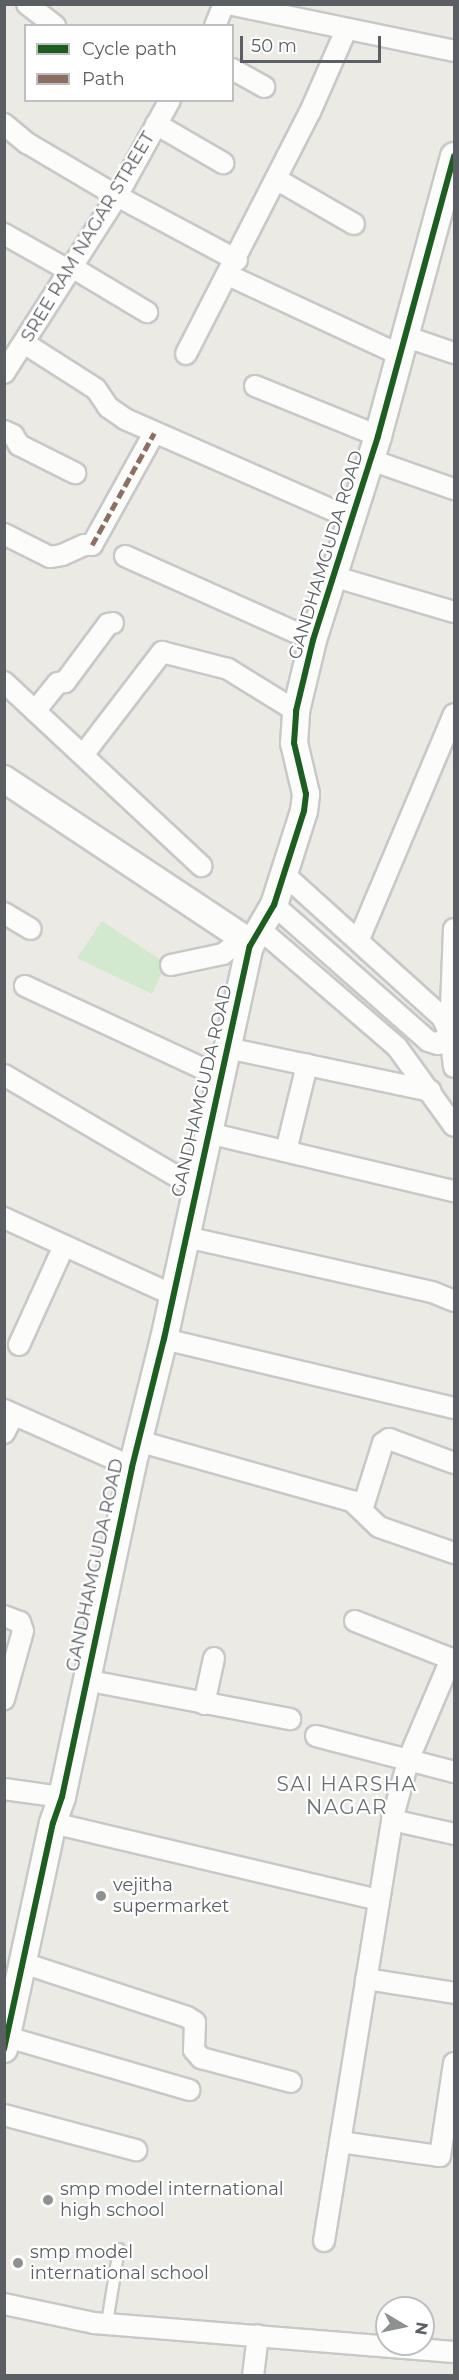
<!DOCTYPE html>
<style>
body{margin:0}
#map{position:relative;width:459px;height:2380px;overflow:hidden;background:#eceae5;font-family:Montserrat,sans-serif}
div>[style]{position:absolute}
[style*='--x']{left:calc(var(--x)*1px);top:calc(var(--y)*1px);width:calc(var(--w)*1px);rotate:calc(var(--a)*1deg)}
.green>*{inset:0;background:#d3e9cf}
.roads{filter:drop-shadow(2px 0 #c8c8c8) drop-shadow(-2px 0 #c8c8c8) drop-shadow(0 2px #c8c8c8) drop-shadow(0 -2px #c8c8c8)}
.service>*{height:10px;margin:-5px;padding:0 5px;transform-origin:5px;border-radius:5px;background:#fcfcfb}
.minor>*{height:20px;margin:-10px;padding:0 10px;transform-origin:10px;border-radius:10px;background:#fcfcfb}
.tertiary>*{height:26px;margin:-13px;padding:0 13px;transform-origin:13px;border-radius:13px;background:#fcfcfb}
.quiet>*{height:4.5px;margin-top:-2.25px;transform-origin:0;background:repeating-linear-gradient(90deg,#8d6e63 0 9px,transparent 0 13.5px)}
.cycleway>*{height:6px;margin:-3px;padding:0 3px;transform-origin:3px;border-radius:3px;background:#1b5e20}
.dots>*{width:16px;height:16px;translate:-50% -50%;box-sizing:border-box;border:3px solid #fff;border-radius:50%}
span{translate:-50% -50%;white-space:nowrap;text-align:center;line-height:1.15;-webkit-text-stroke:4.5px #fff;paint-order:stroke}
.street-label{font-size:18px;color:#5b5f64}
.poi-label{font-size:18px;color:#5b5f64}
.left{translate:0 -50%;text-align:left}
.neighbourhood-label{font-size:20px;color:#6b7176;letter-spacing:1.5px}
.frame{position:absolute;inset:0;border:6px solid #5b5f64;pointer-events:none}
.legend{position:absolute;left:24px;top:24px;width:210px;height:78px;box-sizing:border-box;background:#fff;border:2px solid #bdbfc1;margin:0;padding:8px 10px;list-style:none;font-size:18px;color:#5b5f64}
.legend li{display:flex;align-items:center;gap:12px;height:30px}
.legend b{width:30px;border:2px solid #bdbfc1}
.north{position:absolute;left:375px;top:2296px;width:60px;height:60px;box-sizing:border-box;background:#fff;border:2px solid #bdbfc1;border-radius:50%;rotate:99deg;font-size:16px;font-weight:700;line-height:24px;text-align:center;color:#5b5f64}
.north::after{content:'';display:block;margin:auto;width:21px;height:27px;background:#8e9091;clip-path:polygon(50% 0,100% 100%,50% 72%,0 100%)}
.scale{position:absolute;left:240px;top:36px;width:141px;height:27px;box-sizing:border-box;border:3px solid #5b5f64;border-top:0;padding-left:8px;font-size:18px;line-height:21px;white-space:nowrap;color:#5b5f64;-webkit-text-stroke:4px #fff;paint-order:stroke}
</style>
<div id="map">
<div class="green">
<i style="clip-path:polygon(102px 921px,167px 964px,152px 994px,77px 958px)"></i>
</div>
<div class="roads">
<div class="service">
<i style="--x:107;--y:2323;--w:75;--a:-80.8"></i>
</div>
<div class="minor">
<i style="--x:27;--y:4;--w:36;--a:38"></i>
<i style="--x:228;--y:4;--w:231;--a:11.7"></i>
<i style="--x:215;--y:26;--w:24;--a:-68"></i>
<i style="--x:232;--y:69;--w:37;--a:29"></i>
<i style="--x:4;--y:124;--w:30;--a:40"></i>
<i style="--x:27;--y:143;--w:104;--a:30.5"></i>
<i style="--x:117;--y:196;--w:136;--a:28.1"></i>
<i style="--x:156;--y:124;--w:78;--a:30.2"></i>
<i style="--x:276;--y:179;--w:90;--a:30"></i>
<i style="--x:4;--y:234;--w:73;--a:29.4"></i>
<i style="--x:70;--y:266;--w:90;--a:30.9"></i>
<i style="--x:228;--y:275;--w:190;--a:24.9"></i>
<i style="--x:407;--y:337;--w:50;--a:18.8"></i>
<i style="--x:24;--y:343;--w:85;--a:32.6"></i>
<i style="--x:96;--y:389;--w:22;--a:56"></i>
<i style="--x:108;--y:407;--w:21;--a:35"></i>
<i style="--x:125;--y:419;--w:246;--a:23.7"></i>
<i style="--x:186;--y:354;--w:272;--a:-62.9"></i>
<i style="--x:310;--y:112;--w:90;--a:-66.3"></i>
<i style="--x:4;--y:373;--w:210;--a:-57.4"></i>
<i style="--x:117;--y:196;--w:110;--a:-61.1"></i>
<i style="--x:255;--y:386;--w:133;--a:22.1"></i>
<i style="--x:4;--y:431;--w:10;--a:24"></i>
<i style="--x:13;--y:435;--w:12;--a:59"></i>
<i style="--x:19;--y:445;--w:63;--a:26.6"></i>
<i style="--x:371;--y:460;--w:88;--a:19.3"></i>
<i style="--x:4;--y:534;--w:51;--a:26.6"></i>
<i style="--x:50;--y:557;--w:12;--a:-9"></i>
<i style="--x:62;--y:555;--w:24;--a:-24"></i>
<i style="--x:84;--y:545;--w:8;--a:0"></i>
<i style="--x:92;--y:545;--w:128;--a:-61"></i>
<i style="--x:125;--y:556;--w:206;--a:24.1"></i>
<i style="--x:332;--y:576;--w:127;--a:16.4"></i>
<i style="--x:4;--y:682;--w:270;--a:43"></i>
<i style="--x:35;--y:711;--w:36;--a:-51"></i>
<i style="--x:58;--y:683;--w:7;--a:-8"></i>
<i style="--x:65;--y:682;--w:72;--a:-53.4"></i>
<i style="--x:108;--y:624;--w:5;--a:-11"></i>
<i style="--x:83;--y:755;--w:130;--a:-52.5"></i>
<i style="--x:162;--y:652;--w:68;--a:14.4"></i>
<i style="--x:228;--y:669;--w:80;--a:31.7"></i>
<i style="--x:274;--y:905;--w:205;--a:41.4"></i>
<i style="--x:428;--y:1041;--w:10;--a:17"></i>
<i style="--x:438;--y:1044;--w:16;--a:-40"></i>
<i style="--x:450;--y:1034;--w:19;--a:-115"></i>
<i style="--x:442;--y:1017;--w:213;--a:-137.9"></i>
<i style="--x:4;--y:913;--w:31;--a:31"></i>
<i style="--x:454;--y:929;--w:105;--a:92.2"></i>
<i style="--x:450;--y:1034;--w:33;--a:83"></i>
<i style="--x:261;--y:930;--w:179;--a:40.7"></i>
<i style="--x:397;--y:1047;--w:97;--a:54.2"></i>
<i style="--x:359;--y:939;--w:244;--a:-67.1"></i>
<i style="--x:171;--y:965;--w:53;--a:-11.9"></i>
<i style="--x:223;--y:954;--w:26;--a:-39"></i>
<i style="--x:25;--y:986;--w:216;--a:24.9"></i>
<i style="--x:227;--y:1048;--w:208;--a:11.9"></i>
<i style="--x:4;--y:1075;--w:221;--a:30.4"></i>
<i style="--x:208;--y:1133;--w:253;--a:13.3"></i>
<i style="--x:286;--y:1151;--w:89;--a:-76.3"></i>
<i style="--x:4;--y:1218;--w:186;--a:24.5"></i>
<i style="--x:186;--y:1237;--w:252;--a:12.6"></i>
<i style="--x:432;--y:1292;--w:24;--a:22"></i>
<i style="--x:164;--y:1339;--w:298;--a:13.4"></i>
<i style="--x:19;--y:1345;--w:109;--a:-65.6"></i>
<i style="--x:4;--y:1410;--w:140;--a:24"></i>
<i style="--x:4;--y:1433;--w:21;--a:-62"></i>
<i style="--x:138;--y:1441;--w:222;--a:15.7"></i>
<i style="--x:352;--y:1501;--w:37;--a:44"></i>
<i style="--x:379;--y:1527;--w:79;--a:19.1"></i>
<i style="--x:362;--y:1510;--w:70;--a:-72.6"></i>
<i style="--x:383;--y:1443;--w:7;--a:-34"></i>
<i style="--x:389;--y:1439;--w:69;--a:20.3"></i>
<i style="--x:4;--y:1616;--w:17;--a:21"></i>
<i style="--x:20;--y:1622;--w:9;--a:72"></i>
<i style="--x:23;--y:1631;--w:71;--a:105.6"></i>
<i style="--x:355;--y:1621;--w:106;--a:21.5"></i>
<i style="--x:85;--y:1680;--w:209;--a:10.8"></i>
<i style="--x:204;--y:1704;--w:47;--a:-77.7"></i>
<i style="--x:316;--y:1736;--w:143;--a:14.6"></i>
<i style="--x:4;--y:1789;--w:59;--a:7.9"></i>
<i style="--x:392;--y:1820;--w:64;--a:12.7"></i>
<i style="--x:53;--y:1823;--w:335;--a:13.3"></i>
<i style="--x:23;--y:1963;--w:173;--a:18.2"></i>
<i style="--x:187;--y:2017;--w:9;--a:32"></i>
<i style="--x:195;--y:2022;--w:28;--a:92"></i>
<i style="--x:194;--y:2050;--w:11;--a:49"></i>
<i style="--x:201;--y:2058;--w:93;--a:14.9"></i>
<i style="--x:366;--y:1979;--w:89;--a:9"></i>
<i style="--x:7;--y:2037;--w:190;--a:16.2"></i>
<i style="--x:4;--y:2115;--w:137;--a:14.9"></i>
<i style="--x:340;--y:2142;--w:101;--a:8"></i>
<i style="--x:440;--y:2156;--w:94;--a:-81.4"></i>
<i style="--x:324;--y:2241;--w:426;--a:-80.8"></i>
<i style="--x:392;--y:1820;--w:64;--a:-74.7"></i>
<i style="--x:409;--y:1758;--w:108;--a:-67"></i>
<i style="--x:4;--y:2304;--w:92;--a:11.9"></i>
<i style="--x:94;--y:2323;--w:361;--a:4.6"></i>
<i style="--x:253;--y:2376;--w:41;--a:-83"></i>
</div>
<div class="tertiary">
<i style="--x:4;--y:779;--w:287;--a:33.6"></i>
<i style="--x:243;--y:938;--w:11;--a:49"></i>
<i style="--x:4;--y:2049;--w:231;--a:-77.8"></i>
<i style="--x:53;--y:1823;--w:28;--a:-71"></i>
<i style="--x:62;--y:1797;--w:337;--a:-78"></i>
<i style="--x:132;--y:1467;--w:132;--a:-76"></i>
<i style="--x:164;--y:1339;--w:402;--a:-77.7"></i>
<i style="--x:250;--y:946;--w:48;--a:-59.7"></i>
<i style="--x:274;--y:905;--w:99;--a:-72.3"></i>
<i style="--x:304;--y:811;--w:17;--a:-83"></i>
<i style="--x:306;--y:794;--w:52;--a:-103.2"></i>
<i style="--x:294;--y:743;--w:32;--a:-86"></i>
<i style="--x:296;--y:711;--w:73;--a:-76.5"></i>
<i style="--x:313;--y:640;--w:214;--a:-72.3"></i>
<i style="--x:378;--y:436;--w:290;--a:-74.8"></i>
</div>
</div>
<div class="quiet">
<i style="--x:92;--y:545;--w:128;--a:-61"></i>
</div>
<div class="cycleway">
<i style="--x:4;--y:2049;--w:231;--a:-77.8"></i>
<i style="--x:53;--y:1823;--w:28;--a:-71"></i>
<i style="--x:62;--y:1797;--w:337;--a:-78"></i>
<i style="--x:132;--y:1467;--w:132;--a:-76"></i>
<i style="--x:164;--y:1339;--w:402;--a:-77.7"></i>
<i style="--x:250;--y:946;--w:48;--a:-59.7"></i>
<i style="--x:274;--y:905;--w:99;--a:-72.3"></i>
<i style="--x:304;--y:811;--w:17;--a:-83"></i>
<i style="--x:306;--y:794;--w:52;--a:-103.2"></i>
<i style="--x:294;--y:743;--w:32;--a:-86"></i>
<i style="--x:296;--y:711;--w:73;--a:-76.5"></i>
<i style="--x:313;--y:640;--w:214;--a:-72.3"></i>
<i style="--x:378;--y:436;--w:290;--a:-74.8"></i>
</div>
<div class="dots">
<i style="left:101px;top:1896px;background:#8e9091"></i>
<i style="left:48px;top:2200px;background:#8e9091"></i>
<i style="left:18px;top:2263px;background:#8e9091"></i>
</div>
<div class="street-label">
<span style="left:88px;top:237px;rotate:-59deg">SREE RAM NAGAR STREET</span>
<span style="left:326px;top:555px;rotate:-73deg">GANDHAMGUDA ROAD</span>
<span style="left:202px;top:1091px;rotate:-77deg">GANDHAMGUDA ROAD</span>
<span style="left:95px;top:1565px;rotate:-78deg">GANDHAMGUDA ROAD</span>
</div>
<div class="poi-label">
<span class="left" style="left:113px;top:1896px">vejitha<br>supermarket</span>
<span class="left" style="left:60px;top:2200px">smp model international<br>high school</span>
<span class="left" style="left:30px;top:2263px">smp model<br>international school</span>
</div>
<div class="neighbourhood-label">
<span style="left:347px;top:1796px">SAI HARSHA<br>NAGAR</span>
</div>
<div class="frame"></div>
<ul class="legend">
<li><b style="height:8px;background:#1b5e20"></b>Cycle path</li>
<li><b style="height:8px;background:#8d6e63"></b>Path</li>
</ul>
<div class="north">N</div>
<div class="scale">50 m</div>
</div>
